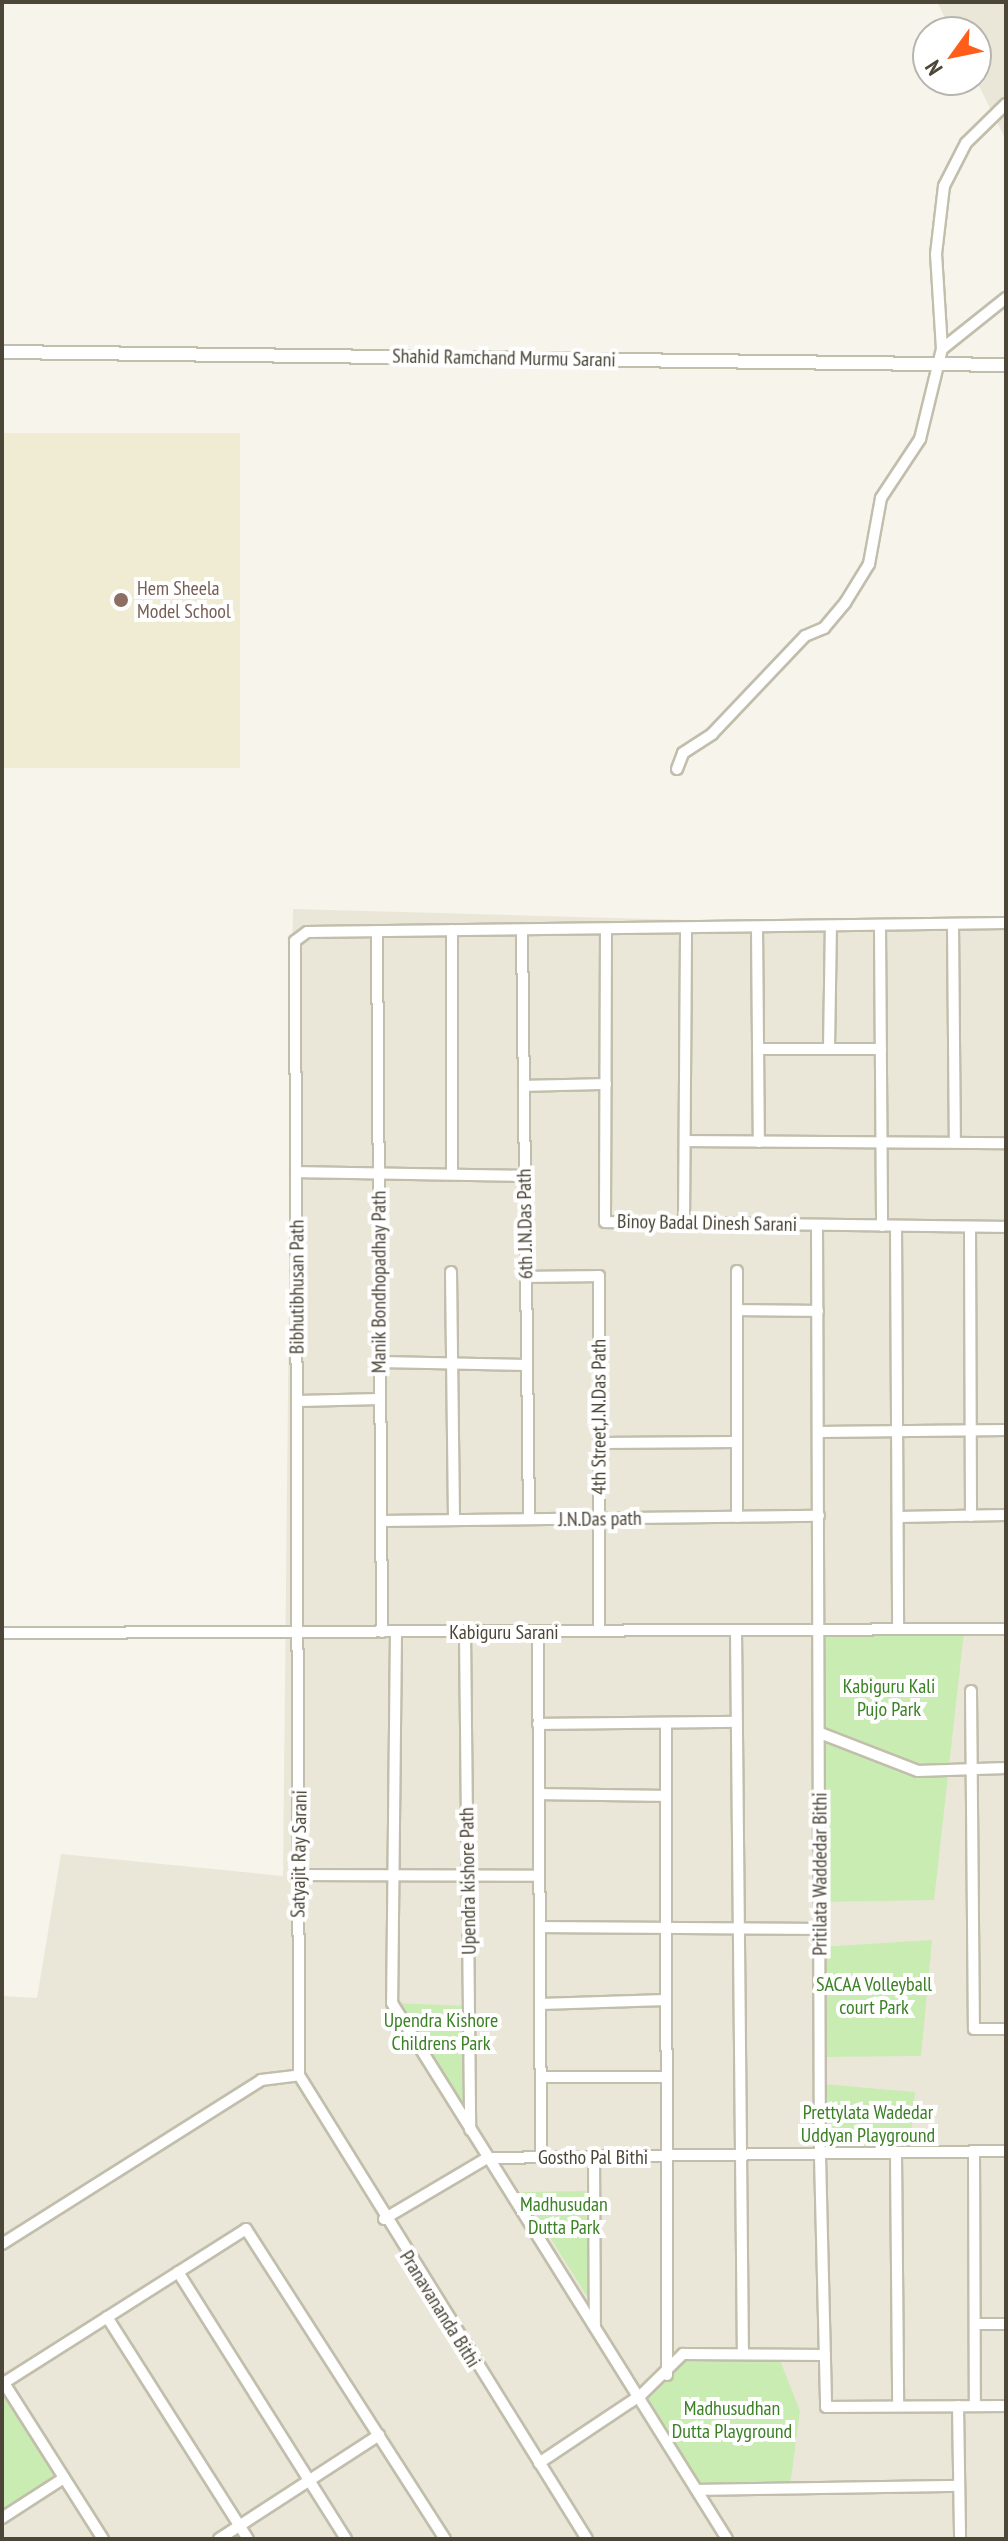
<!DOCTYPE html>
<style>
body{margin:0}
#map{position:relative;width:1008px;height:2541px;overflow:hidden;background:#f6f4eb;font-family:"PT Sans Narrow",sans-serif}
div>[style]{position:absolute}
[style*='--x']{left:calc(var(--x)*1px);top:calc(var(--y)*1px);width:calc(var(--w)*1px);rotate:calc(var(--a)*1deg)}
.residential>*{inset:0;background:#eae7d8}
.education>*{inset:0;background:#f0ecd4;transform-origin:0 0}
.green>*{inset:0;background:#c9ecb2;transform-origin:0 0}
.roads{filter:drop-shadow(2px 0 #c2beac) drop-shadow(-2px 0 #c2beac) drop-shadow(0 2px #c2beac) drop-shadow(0 -2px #c2beac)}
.minor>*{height:10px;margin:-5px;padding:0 5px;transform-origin:5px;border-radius:5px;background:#fff}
.tertiary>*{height:12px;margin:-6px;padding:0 6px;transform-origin:6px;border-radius:6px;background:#fff}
.dots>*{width:22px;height:22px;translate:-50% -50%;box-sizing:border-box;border:4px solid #fff;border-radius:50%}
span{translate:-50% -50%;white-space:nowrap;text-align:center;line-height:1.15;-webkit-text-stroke:8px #fff;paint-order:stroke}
.street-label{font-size:20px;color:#4b4638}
.education-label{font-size:20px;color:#785e54}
.left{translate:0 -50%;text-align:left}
.park-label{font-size:20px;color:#3b8126}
.frame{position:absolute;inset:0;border:4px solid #4b4638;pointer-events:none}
.north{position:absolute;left:912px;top:16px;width:80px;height:80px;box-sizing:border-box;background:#fff;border:2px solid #b7b5af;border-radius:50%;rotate:237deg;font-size:22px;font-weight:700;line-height:32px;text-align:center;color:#4b4638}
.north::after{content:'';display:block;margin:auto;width:28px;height:36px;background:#ff5d19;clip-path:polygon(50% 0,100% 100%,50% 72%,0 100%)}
</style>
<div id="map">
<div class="residential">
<i style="clip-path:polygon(937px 2px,1006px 2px,1006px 140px,976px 80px,976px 32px,952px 32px)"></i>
<i style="clip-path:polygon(293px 909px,1006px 929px,1006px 2539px,2px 2539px,2px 1996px,37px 1998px,61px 1854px,283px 1876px)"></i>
</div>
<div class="education">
<i style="left:2px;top:433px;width:238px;height:335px"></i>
</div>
<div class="green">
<i style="clip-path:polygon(819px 1629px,964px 1632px,934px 1900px,823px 1902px)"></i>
<i style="clip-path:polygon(932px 1940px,921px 2056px,822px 2057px,820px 1947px)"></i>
<i style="clip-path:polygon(392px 2003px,469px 2006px,467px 2120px)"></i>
<i style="left:915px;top:2092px;width:61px;height:93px;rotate:95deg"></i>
<i style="clip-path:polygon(586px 2191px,588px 2298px,522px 2192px)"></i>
<i style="clip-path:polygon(687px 2354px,779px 2358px,800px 2411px,790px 2486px,699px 2488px,641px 2395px)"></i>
<i style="clip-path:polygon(2px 2384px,64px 2478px,2px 2514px)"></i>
</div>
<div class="roads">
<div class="minor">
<i style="--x:942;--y:349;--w:95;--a:-93.6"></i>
<i style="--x:936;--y:254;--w:68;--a:-83.3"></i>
<i style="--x:944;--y:186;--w:48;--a:-62.9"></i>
<i style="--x:966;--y:143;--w:56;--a:-44.3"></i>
<i style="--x:677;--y:769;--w:17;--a:-69"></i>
<i style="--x:683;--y:753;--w:35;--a:-33"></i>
<i style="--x:712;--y:734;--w:135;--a:-46.5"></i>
<i style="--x:805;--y:636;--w:21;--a:-23"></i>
<i style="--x:824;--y:628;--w:33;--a:-50"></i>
<i style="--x:845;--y:603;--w:46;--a:-58.4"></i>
<i style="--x:869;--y:564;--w:67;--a:-79.7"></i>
<i style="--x:881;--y:498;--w:71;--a:-56.5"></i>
<i style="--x:920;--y:439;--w:93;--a:-76.3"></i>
<i style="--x:942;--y:349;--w:82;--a:-38.6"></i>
<i style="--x:953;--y:925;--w:217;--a:89.5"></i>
<i style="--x:757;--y:928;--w:214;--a:89.5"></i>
<i style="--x:880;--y:928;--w:298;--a:89.6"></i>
<i style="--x:606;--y:929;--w:293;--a:90.2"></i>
<i style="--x:605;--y:1222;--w:401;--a:0.7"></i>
<i style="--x:522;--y:930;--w:589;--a:89.32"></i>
<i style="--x:377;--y:931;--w:701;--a:89.59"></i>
<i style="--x:758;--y:1049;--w:123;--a:0"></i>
<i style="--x:829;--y:1049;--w:121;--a:-89.1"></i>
<i style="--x:524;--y:1086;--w:82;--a:-1.4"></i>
<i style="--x:685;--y:1141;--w:321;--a:0.4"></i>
<i style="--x:296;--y:1172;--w:229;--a:1"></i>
<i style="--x:452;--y:1174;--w:244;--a:-90"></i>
<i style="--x:684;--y:1223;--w:295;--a:-89.6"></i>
<i style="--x:817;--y:1225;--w:931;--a:89.82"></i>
<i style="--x:820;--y:2156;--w:251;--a:88.6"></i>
<i style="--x:826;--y:2407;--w:180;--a:-0.3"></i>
<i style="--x:896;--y:1226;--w:403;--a:89.7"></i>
<i style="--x:970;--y:1227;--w:289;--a:89.8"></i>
<i style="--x:737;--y:1271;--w:246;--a:90"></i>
<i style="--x:451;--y:1272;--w:248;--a:89.3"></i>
<i style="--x:526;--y:1277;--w:73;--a:-0.8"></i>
<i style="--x:599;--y:1276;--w:355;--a:90"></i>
<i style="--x:737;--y:1310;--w:81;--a:0.7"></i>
<i style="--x:380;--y:1362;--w:147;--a:1.2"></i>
<i style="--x:298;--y:1401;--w:82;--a:-1.4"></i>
<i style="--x:818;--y:1432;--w:188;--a:-0.6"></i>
<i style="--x:599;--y:1443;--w:138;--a:-0.4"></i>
<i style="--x:898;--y:1517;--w:108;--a:-1.1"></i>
<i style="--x:381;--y:1521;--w:438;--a:-0.7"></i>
<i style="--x:736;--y:1630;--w:724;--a:89.45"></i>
<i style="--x:538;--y:1631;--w:527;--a:89.67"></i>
<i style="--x:396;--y:1632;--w:371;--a:90.6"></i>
<i style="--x:392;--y:2003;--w:632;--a:57.99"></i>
<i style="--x:465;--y:1632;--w:498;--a:89.4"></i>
<i style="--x:2;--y:1633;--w:1004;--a:-0.23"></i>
<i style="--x:971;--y:1691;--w:338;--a:89.5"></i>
<i style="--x:974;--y:2029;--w:32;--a:0"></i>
<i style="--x:666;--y:1723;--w:652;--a:89.91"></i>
<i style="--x:538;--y:1724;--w:199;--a:-0.6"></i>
<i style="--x:820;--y:1733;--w:105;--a:21.2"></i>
<i style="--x:918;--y:1771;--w:88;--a:-2"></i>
<i style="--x:539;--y:1794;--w:127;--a:0.9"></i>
<i style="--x:299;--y:1875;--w:240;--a:0.2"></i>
<i style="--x:540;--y:1927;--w:280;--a:0.4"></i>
<i style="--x:540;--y:2004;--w:126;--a:-1.8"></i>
<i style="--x:541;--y:2077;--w:125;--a:0"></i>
<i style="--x:974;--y:2152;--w:254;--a:89.8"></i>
<i style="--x:896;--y:2154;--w:252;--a:89.5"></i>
<i style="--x:594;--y:2157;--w:170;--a:89.7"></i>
<i style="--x:384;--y:2219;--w:120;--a:-30.6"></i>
<i style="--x:487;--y:2158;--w:519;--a:-0.77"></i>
<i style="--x:2;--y:2244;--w:307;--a:-32.3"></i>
<i style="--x:261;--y:2080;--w:38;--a:-7"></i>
<i style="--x:178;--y:2272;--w:315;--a:57.8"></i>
<i style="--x:107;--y:2317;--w:263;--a:57.6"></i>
<i style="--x:975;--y:2324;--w:31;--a:0"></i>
<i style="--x:4;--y:2383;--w:185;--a:57.6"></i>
<i style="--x:2;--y:2384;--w:289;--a:-32.4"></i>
<i style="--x:246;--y:2229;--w:368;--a:57.3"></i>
<i style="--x:958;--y:2406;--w:133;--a:89.1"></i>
<i style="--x:539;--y:2463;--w:123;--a:-33.7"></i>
<i style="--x:641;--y:2395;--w:59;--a:-44.3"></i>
<i style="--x:683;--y:2354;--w:142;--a:0.4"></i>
<i style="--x:697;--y:2490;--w:262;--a:-0.9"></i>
<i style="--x:2;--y:2518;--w:74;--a:-32.8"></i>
<i style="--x:219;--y:2539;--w:191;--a:-33"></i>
<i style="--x:587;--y:2539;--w:546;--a:-121.83"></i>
<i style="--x:299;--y:2075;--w:1134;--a:-90.2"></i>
<i style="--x:295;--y:941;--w:15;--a:-37"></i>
<i style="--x:307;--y:932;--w:699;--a:-0.74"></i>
</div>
<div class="tertiary">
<i style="--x:2;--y:352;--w:1004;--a:0.74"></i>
</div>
</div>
<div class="dots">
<i style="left:121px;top:600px;background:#8d6e63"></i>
</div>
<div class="street-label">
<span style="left:504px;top:358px;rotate:1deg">Shahid Ramchand Murmu Sarani</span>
<span style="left:707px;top:1223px;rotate:1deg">Binoy Badal Dinesh Sarani</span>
<span style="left:525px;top:1224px;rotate:-91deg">6th J.N.Das Path</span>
<span style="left:379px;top:1282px;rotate:-90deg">Manik Bondhopadhay Path</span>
<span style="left:297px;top:1287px;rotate:-90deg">Bibhutibhusan Path</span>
<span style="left:599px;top:1417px;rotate:-90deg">4th Street,J.N.Das Path</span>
<span style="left:600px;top:1519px;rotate:-1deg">J.N.Das path</span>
<span style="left:504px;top:1632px">Kabiguru Sarani</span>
<span style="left:299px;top:1854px;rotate:-89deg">Satyajit Ray Sarani</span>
<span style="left:820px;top:1874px;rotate:-90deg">Pritilata Waddedar Bithi</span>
<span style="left:468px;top:1881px;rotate:-91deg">Upendra kishore Path</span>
<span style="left:593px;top:2157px">Gostho Pal Bithi</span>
<span style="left:440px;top:2309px;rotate:58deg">Pranavananda Bithi</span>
</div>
<div class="education-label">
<span class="left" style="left:137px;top:600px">Hem Sheela<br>Model School</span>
</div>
<div class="park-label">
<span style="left:889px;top:1698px">Kabiguru Kali<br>Pujo Park</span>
<span style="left:874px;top:1996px">SACAA Volleyball<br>court Park</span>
<span style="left:441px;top:2032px">Upendra Kishore<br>Childrens Park</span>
<span style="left:868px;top:2124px">Prettylata Wadedar<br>Uddyan Playground</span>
<span style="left:564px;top:2216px">Madhusudan<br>Dutta Park</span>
<span style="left:732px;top:2420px">Madhusudhan<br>Dutta Playground</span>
</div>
<div class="frame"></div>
<div class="north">N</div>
</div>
